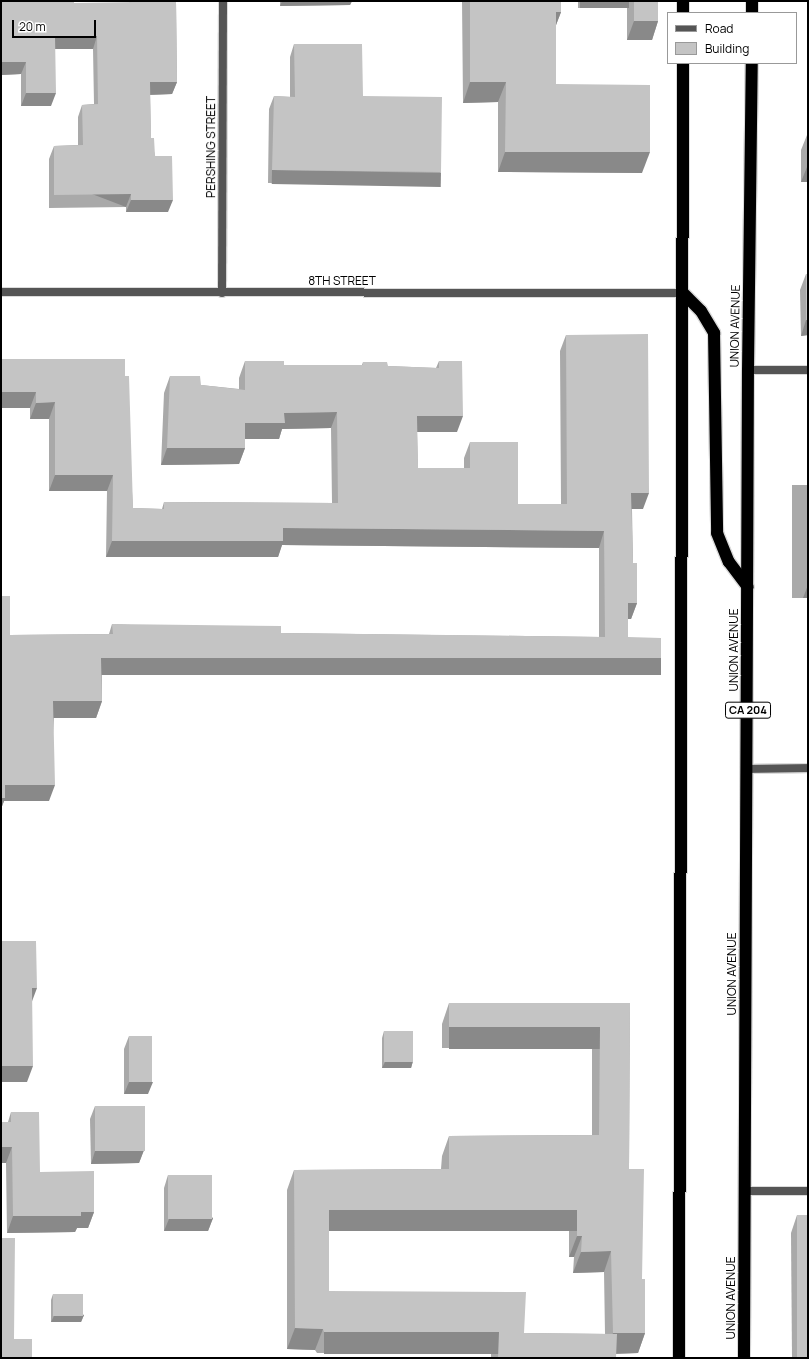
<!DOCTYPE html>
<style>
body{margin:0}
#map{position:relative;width:809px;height:1359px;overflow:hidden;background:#fff;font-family:Manrope,sans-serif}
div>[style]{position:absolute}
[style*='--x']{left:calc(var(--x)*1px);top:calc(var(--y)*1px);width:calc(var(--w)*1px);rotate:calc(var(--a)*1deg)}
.roads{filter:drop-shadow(1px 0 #dbdbdb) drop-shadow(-1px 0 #dbdbdb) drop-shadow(0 1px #dbdbdb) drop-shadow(0 -1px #dbdbdb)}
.street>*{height:8px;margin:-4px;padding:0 4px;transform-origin:4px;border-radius:4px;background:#555}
.highway>*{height:12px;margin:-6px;padding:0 6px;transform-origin:6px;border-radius:6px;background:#000}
.wall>*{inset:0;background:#a9a9a9;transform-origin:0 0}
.shaded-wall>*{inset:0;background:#898989;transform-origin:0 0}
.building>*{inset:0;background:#c4c4c4;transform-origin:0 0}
span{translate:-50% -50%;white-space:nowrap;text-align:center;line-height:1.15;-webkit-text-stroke:3px #fff;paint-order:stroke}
.shield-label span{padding:1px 3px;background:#fff;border:1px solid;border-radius:3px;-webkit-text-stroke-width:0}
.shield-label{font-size:11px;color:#000;font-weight:700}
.street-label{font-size:12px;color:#000}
.frame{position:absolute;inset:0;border:2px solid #000;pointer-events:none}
.legend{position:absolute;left:667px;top:12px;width:130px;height:52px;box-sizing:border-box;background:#fff;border:1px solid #999;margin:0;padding:5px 7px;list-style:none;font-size:12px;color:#000}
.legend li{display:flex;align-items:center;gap:8px;height:20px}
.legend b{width:20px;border:1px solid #999}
.scale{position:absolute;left:12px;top:20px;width:84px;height:18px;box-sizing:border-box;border:2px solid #000;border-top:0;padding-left:5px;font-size:12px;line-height:14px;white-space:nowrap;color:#000;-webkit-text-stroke:3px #fff;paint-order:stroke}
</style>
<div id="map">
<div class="roads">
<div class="street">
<i style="--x:1;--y:292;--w:682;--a:0.08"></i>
<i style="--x:222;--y:293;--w:292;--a:-89.8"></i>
<i style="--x:748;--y:370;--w:60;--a:0"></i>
<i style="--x:748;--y:769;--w:60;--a:-1"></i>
<i style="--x:745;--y:1191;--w:63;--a:0"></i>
</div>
<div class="highway">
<i style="--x:683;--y:13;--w:12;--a:-90"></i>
<i style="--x:752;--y:13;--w:12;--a:-90"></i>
<i style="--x:683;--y:293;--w:25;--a:45"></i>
<i style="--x:701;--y:311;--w:26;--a:59"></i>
<i style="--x:714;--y:333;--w:200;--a:89.1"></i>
<i style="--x:717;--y:533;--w:31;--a:68"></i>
<i style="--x:729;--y:562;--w:31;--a:53"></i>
<i style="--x:679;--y:1358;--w:1295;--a:-89.82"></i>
<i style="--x:744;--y:1358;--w:988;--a:-89.77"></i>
<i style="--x:748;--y:370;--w:307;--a:-89.3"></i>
</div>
</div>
<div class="wall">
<i style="clip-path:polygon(1px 1px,74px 3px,129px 3px,130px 1px,176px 1px,177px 82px,172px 94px,150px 95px,151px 138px,168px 212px,126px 212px,126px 207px,49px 208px,49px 159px,54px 146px,78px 145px,78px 117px,82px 105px,94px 104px,93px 49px,55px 49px,51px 106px,21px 106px,21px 74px,1px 75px)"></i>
<i style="clip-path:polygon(280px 1px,352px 1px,350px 5px,280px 6px)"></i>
<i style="clip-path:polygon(462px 1px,561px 1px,561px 12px,556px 25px,556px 84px,642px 173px,498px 172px,498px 102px,463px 103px)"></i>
<i style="clip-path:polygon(578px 1px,658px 1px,658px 21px,652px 40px,627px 40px,627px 8px,578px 8px)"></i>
<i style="clip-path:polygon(294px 44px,363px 96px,441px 172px,436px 184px,268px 183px,269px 109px,274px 96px,290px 97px,290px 57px)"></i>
<i style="clip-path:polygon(807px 135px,808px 135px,808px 182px,801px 182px,801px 150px)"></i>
<i style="clip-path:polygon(806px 274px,808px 335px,801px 336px,800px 290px)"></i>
<i style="clip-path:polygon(566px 335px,643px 509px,632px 509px,633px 563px,637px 603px,631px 619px,628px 619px,628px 637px,655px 674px,102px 674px,102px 701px,96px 718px,54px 718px,49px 801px,4px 801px,1px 809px,1px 596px,10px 635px,109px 634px,112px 624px,281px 633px,599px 637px,599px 548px,282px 545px,278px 557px,106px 557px,107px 491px,49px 491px,49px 419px,30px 419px,30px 408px,1px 408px,1px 359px,125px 376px,133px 508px,162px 509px,164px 502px,332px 503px,331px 428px,282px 429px,279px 439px,245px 439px,245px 448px,239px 464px,161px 465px,164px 393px,170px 376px,201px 385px,239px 389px,239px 378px,245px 361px,284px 365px,362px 365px,363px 362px,388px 366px,436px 368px,439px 361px,457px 432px,417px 432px,418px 468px,464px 468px,464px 458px,470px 442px,518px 504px,561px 504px,560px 351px)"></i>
<i style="left:808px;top:485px;width:113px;height:16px;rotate:90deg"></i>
<i style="clip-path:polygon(evenodd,449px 1003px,630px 1003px,629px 1169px,642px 1279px,645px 1333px,638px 1353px,616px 1354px,616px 1358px,491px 1358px,491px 1353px,317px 1353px,315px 1350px,287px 1349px,287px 1190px,294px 1170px,441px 1169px,442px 1156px,449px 1136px,592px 1135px,592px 1048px,442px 1048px,442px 1024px,449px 1003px,329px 1230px,569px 1231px,569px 1257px,574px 1257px,573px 1273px,604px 1272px,605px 1334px,524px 1333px,329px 1291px,329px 1230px)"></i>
<i style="clip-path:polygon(384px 1031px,413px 1061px,411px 1068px,382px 1068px,382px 1038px)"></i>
<i style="clip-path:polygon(129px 1036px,148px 1094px,124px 1094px,124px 1049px)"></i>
<i style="clip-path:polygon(95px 1106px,144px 1150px,139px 1163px,91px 1164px,90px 1119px)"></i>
<i style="clip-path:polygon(11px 1112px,40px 1172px,94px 1212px,88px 1228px,77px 1228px,75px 1232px,7px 1233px,6px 1163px,1px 1163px,1px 1122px,8px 1122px)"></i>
<i style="clip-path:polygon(168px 1175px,213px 1218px,208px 1231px,164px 1231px,164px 1188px)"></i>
<i style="clip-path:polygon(797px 1215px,808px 1358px,792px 1358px,791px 1233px)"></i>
<i style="clip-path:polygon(53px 1294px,84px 1315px,81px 1322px,51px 1322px,51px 1300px)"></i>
</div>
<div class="shaded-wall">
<i style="clip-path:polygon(282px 1px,352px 1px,350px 5px,280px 6px)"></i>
<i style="left:580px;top:1px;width:49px;height:7px"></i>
<i style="clip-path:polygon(556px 12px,561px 12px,553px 33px)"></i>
<i style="clip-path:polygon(634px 21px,658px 21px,652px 40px,627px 40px)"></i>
<i style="clip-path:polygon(55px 36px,97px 36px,93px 49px,50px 49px)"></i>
<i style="clip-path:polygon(1px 62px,26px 62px,21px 74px,1px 75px)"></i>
<i style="clip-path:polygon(150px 82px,177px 82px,172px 94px,145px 95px)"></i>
<i style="clip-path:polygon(470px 82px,506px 82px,498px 102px,463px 103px)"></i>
<i style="clip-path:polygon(26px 93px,56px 93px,51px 106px,21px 106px)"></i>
<i style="clip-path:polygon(505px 152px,650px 152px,642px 173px,498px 172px)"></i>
<i style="clip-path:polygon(807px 167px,808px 167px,808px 182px,801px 182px)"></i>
<i style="left:272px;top:170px;width:169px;height:14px;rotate:1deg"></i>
<i style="left:131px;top:194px;width:14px;height:77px;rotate:111deg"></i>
<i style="clip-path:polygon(131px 200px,173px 200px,168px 212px,126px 212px)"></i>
<i style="clip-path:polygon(806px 320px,808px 320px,808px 335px,801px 336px)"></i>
<i style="clip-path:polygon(1px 392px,36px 392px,30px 408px,1px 408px)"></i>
<i style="clip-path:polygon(55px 402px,49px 419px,30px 419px,36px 403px)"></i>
<i style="clip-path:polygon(337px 412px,331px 428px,282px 429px,279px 439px,239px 439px,245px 423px,284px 413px)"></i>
<i style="clip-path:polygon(417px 416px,463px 416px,457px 432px,411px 432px)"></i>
<i style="clip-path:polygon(167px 448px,245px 448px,239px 464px,161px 465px)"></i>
<i style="clip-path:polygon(55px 475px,113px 475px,107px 491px,49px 491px)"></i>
<i style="clip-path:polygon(631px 493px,649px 493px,643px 509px,626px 509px)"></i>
<i style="clip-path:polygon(283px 528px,604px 531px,599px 548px,282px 545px,278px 557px,106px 557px,112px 541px)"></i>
<i style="clip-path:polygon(808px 585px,808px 598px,803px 598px)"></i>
<i style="clip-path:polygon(628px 603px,637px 603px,631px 619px,622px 619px)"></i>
<i style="left:101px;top:658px;width:560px;height:17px"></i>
<i style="clip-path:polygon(53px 701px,102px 701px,96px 718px,47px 718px)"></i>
<i style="clip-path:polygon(5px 785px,55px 785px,49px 801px,4px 801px,1px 809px,1px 795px)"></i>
<i style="clip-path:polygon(32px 988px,37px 988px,31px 1004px)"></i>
<i style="left:449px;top:1027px;width:151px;height:22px"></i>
<i style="clip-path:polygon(413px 1061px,411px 1068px,382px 1068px,385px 1062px)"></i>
<i style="clip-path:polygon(1px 1066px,33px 1066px,27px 1082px,1px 1082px)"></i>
<i style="clip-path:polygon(129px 1082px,153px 1082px,148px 1094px,124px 1094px)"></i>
<i style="clip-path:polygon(1px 1147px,12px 1147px,6px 1163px,1px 1163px)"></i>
<i style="clip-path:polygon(144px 1150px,139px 1163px,91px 1164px,95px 1151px)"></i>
<i style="left:329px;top:1210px;width:248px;height:21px"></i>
<i style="clip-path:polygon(81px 1212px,94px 1212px,88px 1228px,77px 1228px,75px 1232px,7px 1233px,13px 1216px)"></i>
<i style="clip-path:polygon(213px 1218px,208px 1231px,164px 1231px,169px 1219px)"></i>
<i style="clip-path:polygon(577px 1236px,582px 1236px,574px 1257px,569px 1257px)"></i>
<i style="clip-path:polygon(611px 1251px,604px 1272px,573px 1273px,581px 1252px)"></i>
<i style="clip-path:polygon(84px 1315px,81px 1322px,51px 1322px,54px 1316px)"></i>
<i style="clip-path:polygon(295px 1328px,323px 1329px,315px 1350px,287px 1349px)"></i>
<i style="left:324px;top:1332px;width:175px;height:22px"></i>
<i style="clip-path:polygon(613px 1333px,645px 1333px,638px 1353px,605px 1354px)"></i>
</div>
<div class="building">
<i style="clip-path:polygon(1px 1px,74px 1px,74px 3px,134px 2px,134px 1px,176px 1px,177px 82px,150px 82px,151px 138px,154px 138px,155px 156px,172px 156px,173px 200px,131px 200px,131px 194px,54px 195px,54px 146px,83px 145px,82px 105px,98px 104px,97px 36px,55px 36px,56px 93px,26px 93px,26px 62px,1px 62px)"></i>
<i style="clip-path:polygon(470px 1px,561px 1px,561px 12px,556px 12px,556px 84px,650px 85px,650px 152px,505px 152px,506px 82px,470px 82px)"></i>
<i style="left:634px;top:1px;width:24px;height:20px"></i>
<i style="clip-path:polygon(294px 44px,362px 44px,363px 96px,442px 97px,441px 172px,272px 170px,274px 96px,295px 97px)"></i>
<i style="left:807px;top:135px;width:1px;height:32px"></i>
<i style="left:806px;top:274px;width:2px;height:46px"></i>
<i style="clip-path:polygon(648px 334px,649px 493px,631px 493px,633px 563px,637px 563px,637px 603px,628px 603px,628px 637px,661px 638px,661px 658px,101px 658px,102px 701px,53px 701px,55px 785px,5px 785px,5px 798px,1px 798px,1px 596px,10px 596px,10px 635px,113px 634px,112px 624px,281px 626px,281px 633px,605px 637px,604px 531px,283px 528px,283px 541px,112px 541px,113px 475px,55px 475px,55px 402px,36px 403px,36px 392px,1px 392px,1px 359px,125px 359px,125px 376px,129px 376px,133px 508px,164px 509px,164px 502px,338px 503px,337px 412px,284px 413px,285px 423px,245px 423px,245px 448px,167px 448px,170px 376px,200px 376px,201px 385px,245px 390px,245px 361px,284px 361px,284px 365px,363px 365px,363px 362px,387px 362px,388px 366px,439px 368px,439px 361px,462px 361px,463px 416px,417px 416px,418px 468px,470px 468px,470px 442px,518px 442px,518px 504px,567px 504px,566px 335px)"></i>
<i style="clip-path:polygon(1px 941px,36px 941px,37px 988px,32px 988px,33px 1066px,1px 1066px)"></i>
<i style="clip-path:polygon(449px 1003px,630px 1003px,629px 1169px,644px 1169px,642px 1279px,645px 1279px,645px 1333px,613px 1333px,611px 1251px,581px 1252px,582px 1236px,577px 1236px,577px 1210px,329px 1210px,329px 1291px,526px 1292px,524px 1333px,617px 1334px,616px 1358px,498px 1358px,499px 1332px,324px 1332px,323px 1329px,295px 1328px,294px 1170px,449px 1169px,449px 1136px,599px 1135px,600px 1027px,449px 1027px)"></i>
<i style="left:384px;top:1031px;width:29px;height:31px"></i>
<i style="left:129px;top:1036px;width:23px;height:46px"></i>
<i style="left:95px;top:1106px;width:50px;height:45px"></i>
<i style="clip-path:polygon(11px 1112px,39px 1112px,40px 1172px,94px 1171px,94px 1212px,81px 1212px,81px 1216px,13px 1216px,12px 1147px,1px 1147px,1px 1122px,11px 1122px)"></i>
<i style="left:168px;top:1175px;width:44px;height:44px"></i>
<i style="left:797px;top:1215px;width:11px;height:143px"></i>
<i style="clip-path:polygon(1px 1238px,15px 1238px,14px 1339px,32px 1339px,32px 1358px,1px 1358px)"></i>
<i style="left:53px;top:1294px;width:30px;height:22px"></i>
</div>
<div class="shield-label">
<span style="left:748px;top:710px">CA 204</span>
</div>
<div class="street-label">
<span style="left:211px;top:147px;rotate:-90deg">PERSHING STREET</span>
<span style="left:342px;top:281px">8TH STREET</span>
<span style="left:735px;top:326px;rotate:-89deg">UNION AVENUE</span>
<span style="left:734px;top:650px;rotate:-90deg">UNION AVENUE</span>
<span style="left:732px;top:974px;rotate:-90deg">UNION AVENUE</span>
<span style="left:731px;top:1298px;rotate:-90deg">UNION AVENUE</span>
</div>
<div class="frame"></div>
<ul class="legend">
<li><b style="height:5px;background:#555"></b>Road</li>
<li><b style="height:11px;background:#c4c4c4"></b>Building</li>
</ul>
<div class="scale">20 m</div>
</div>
